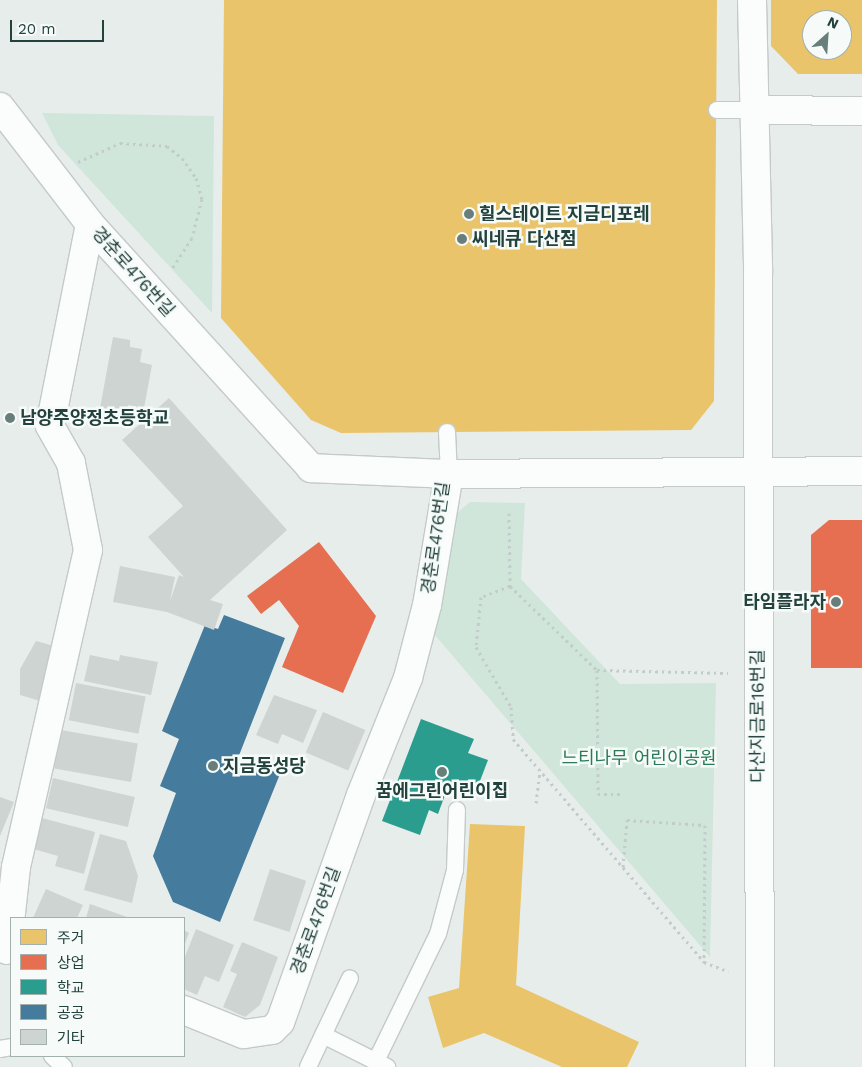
<!DOCTYPE html>
<meta charset="utf-8">
<style>
body{margin:0}
#map{position:relative;width:862px;height:1067px;overflow:hidden;background:#e7edeb;font-family:"Work Sans","Noto Sans KR",sans-serif}
div>[style]{position:absolute}
[style*='--x']{left:calc(var(--x)*1px);top:calc(var(--y)*1px);width:calc(var(--w)*1px);rotate:calc(var(--a)*1deg)}
.green>*{inset:0;background:#d0e6da}
.homes>*{inset:0;background:#e9c46a}
.shops>*{inset:0;background:#e76f51}
.schools>*{inset:0;background:#2a9d8f}
.public>*{inset:0;background:#457b9d}
.building>*{inset:0;background:#ced4d2;transform-origin:0 0}
.path>*{height:3px;margin-top:-1.5px;transform-origin:0;background:repeating-linear-gradient(90deg,#c2cccb 0 2.5px,transparent 0 6.5px)}
.roads{filter:drop-shadow(1px 0 #c4cac8) drop-shadow(-1px 0 #c4cac8) drop-shadow(0 1px #c4cac8) drop-shadow(0 -1px #c4cac8)}
.lane>*{height:16px;margin:-8px;padding:0 8px;transform-origin:8px;border-radius:8px;background:#fbfcfc}
.street>*{height:28px;margin:-14px;padding:0 14px;transform-origin:14px;border-radius:14px;background:#fbfcfc}
.dots>*{width:14px;height:14px;translate:-50% -50%;box-sizing:border-box;border:2px solid #f6fbf9;border-radius:50%}
span{translate:-50% -50%;white-space:nowrap;text-align:center;line-height:1.15;-webkit-text-stroke:5px #f6fbf9;paint-order:stroke}
.poi-label{font-size:18px;color:#23423e;font-weight:700}
.left{translate:0 -50%;text-align:left}
.right{translate:-100% -50%;text-align:right}
.street-label{font-size:18px;color:#23423e}
.park-label{font-size:18px;color:#2b7a56}
.legend{position:absolute;left:10px;top:917px;width:175px;height:140px;box-sizing:border-box;background:#f6fbf9;border:1px solid #a2b1ae;margin:0;padding:6px 9px;list-style:none;font-size:15px;color:#23423e}
.legend li{display:flex;align-items:center;gap:10px;height:25px}
.legend b{width:25px;border:1px solid #a2b1ae}
.north{position:absolute;left:802px;top:10px;width:50px;height:50px;box-sizing:border-box;background:#f6fbf9;border:1px solid #a2b1ae;border-radius:50%;rotate:26deg;font-size:14px;font-weight:700;line-height:20px;text-align:center;color:#23423e}
.north::after{content:'';display:block;margin:auto;width:18px;height:22px;background:#687e7b;clip-path:polygon(50% 0,100% 100%,50% 72%,0 100%)}
.scale{position:absolute;left:10px;top:20px;width:94px;height:22px;box-sizing:border-box;border:2px solid #23423e;border-top:0;padding-left:6px;font-size:15px;line-height:18px;white-space:nowrap;color:#23423e;-webkit-text-stroke:4px #f6fbf9;paint-order:stroke}
</style>
<div id="map">
<div class="green">
<i style="clip-path:polygon(42px 113px,214px 116px,212px 313px,58px 145px)"></i>
<i style="clip-path:polygon(470px 502px,525px 503px,521px 579px,620px 684px,716px 683px,710px 957px,434px 634px,451px 518px)"></i>
</div>
<div class="homes">
<i style="clip-path:polygon(224px 0,717px 0,714px 401px,691px 430px,341px 433px,311px 420px,221px 318px)"></i>
<i style="clip-path:polygon(evenodd,771px 0,862px 0,862px 74px,798px 74px,771px 46px,771px 0,812px 20px,842px 20px,842px 50px,812px 50px,812px 20px)"></i>
<i style="clip-path:polygon(470px 824px,525px 826px,516px 985px,639px 1042px,627px 1067px,562px 1067px,484px 1033px,443px 1048px,428px 997px,459px 988px)"></i>
</div>
<div class="shops">
<i style="clip-path:polygon(829px 520px,862px 520px,862px 668px,811px 668px,811px 535px)"></i>
<i style="clip-path:polygon(319px 542px,376px 616px,343px 693px,282px 667px,299px 626px,279px 600px,261px 614px,247px 596px)"></i>
</div>
<div class="schools">
<i style="clip-path:polygon(421px 719px,474px 739px,468px 753px,488px 760px,475px 794px,449px 784px,438px 814px,429px 810px,420px 835px,382px 821px)"></i>
</div>
<div class="public">
<i style="clip-path:polygon(224px 615px,285px 638px,238px 758px,280px 774px,220px 922px,173px 902px,153px 856px,176px 793px,160px 786px,179px 739px,162px 731px,205px 625px,218px 629px)"></i>
</div>
<div class="building">
<i style="clip-path:polygon(113px 337px,130px 340px,130px 347px,142px 349px,140px 362px,152px 365px,144px 408px,128px 405px,126px 413px,100px 408px)"></i>
<i style="clip-path:polygon(169px 398px,287px 530px,210px 600px,223px 604px,214px 630px,167px 612px,113px 602px,120px 566px,175px 577px,170px 601px,179px 575px,184px 577px,148px 537px,183px 506px,122px 440px)"></i>
<i style="clip-path:polygon(36px 641px,54px 646px,40px 701px,20px 695px,20px 669px)"></i>
<i style="clip-path:polygon(90px 655px,119px 661px,120px 655px,158px 662px,151px 695px,84px 681px)"></i>
<i style="left:76px;top:683px;width:71px;height:38px;rotate:11deg"></i>
<i style="clip-path:polygon(274px 695px,317px 710px,303px 743px,282px 734px,278px 744px,256px 735px)"></i>
<i style="left:323px;top:712px;width:46px;height:44px;rotate:23deg"></i>
<i style="left:61px;top:730px;width:78px;height:39px;rotate:10deg"></i>
<i style="left:53px;top:778px;width:84px;height:31px;rotate:13deg"></i>
<i style="clip-path:polygon(0 797px,14px 802px,0 836px)"></i>
<i style="clip-path:polygon(38px 817px,95px 832px,84px 874px,55px 866px,58px 856px,30px 848px)"></i>
<i style="clip-path:polygon(100px 834px,126px 841px,138px 876px,132px 903px,84px 890px)"></i>
<i style="left:270px;top:869px;width:38px;height:54px;rotate:18deg"></i>
<i style="clip-path:polygon(46px 889px,83px 905px,77px 918px,33px 918px)"></i>
<i style="clip-path:polygon(90px 904px,130px 918px,86px 918px)"></i>
<i style="clip-path:polygon(196px 929px,234px 945px,219px 982px,205px 976px,197px 995px,184px 989px,184px 959px)"></i>
<i style="clip-path:polygon(184px 930px,189px 933px,184px 946px)"></i>
<i style="clip-path:polygon(242px 942px,278px 957px,260px 1005px,245px 1017px,223px 1007px,237px 974px,230px 971px)"></i>
</div>
<div class="path">
<i style="--x:78;--y:162;--w:46;--a:-24.3"></i>
<i style="--x:120;--y:143;--w:47;--a:3.7"></i>
<i style="--x:167;--y:146;--w:19;--a:39"></i>
<i style="--x:182;--y:158;--w:24;--a:55"></i>
<i style="--x:196;--y:178;--w:22;--a:74"></i>
<i style="--x:202;--y:199;--w:40;--a:104.4"></i>
<i style="--x:192;--y:238;--w:37;--a:123"></i>
<i style="--x:509;--y:513;--w:73;--a:89.2"></i>
<i style="--x:510;--y:586;--w:121;--a:44"></i>
<i style="--x:597;--y:670;--w:131;--a:1.3"></i>
<i style="--x:510;--y:586;--w:31;--a:159"></i>
<i style="--x:481;--y:597;--w:50;--a:95.7"></i>
<i style="--x:476;--y:647;--w:69;--a:59.7"></i>
<i style="--x:511;--y:707;--w:32;--a:86"></i>
<i style="--x:513;--y:739;--w:294;--a:49.4"></i>
<i style="--x:704;--y:962;--w:26;--a:21"></i>
<i style="--x:597;--y:670;--w:124;--a:89.5"></i>
<i style="--x:598;--y:794;--w:24;--a:0"></i>
<i style="--x:536;--y:803;--w:33;--a:-83"></i>
<i style="--x:623;--y:867;--w:47;--a:-85.1"></i>
<i style="--x:627;--y:820;--w:78;--a:3.7"></i>
<i style="--x:705;--y:825;--w:137;--a:90.4"></i>
</div>
<div class="roads">
<div class="lane">
<i style="--x:717;--y:110;--w:37;--a:0"></i>
<i style="--x:447;--y:432;--w:42;--a:87.3"></i>
<i style="--x:323;--y:1035;--w:72;--a:26.6"></i>
<i style="--x:0;--y:1049;--w:11;--a:-10"></i>
<i style="--x:52;--y:1056;--w:16;--a:43"></i>
<i style="--x:376;--y:1061;--w:141;--a:-64"></i>
<i style="--x:438;--y:934;--w:66;--a:-75.1"></i>
<i style="--x:455;--y:870;--w:60;--a:-88.1"></i>
<i style="--x:308;--y:1067;--w:98;--a:-64.7"></i>
</div>
<div class="street">
<i style="--x:752;--y:0;--w:273;--a:88.7"></i>
<i style="--x:758;--y:273;--w:794;--a:89.86"></i>
<i style="--x:0;--y:107;--w:148;--a:52.4"></i>
<i style="--x:90;--y:224;--w:329;--a:47.8"></i>
<i style="--x:311;--y:468;--w:138;--a:2.5"></i>
<i style="--x:449;--y:474;--w:133;--a:99.5"></i>
<i style="--x:427;--y:605;--w:75;--a:104.6"></i>
<i style="--x:408;--y:678;--w:126;--a:111.9"></i>
<i style="--x:361;--y:795;--w:241;--a:109.6"></i>
<i style="--x:280;--y:1022;--w:11;--a:135"></i>
<i style="--x:272;--y:1030;--w:29;--a:172"></i>
<i style="--x:243;--y:1034;--w:64;--a:-157.9"></i>
<i style="--x:754;--y:110;--w:108;--a:0.5"></i>
<i style="--x:449;--y:474;--w:413;--a:-0.4"></i>
<i style="--x:7;--y:950;--w:83;--a:-83.8"></i>
<i style="--x:16;--y:867;--w:325;--a:-77.2"></i>
<i style="--x:88;--y:550;--w:89;--a:-101.1"></i>
<i style="--x:71;--y:463;--w:43;--a:-119.6"></i>
<i style="--x:50;--y:426;--w:206;--a:-78.8"></i>
</div>
</div>
<div class="dots">
<i style="left:469px;top:214px;background:#687e7b"></i>
<i style="left:462px;top:239px;background:#687e7b"></i>
<i style="left:10px;top:418px;background:#687e7b"></i>
<i style="left:836px;top:602px;background:#687e7b"></i>
<i style="left:213px;top:766px;background:#687e7b"></i>
<i style="left:442px;top:772px;background:#687e7b"></i>
</div>
<div class="poi-label">
<span class="left" style="left:479px;top:214px">힐스테이트 지금디포레</span>
<span class="left" style="left:472px;top:239px">씨네큐 다산점</span>
<span class="left" style="left:20px;top:418px">남양주양정초등학교</span>
<span class="right" style="left:826px;top:602px">타임플라자</span>
<span class="left" style="left:223px;top:766px">지금동성당</span>
<span style="left:442px;top:791px">꿈에그린어린이집</span>
</div>
<div class="street-label">
<span style="left:133px;top:272px;rotate:48deg">경춘로476번길</span>
<span style="left:436px;top:538px;rotate:-82deg">경춘로476번길</span>
<span style="left:758px;top:716px;rotate:-90deg">다산지금로16번길</span>
<span style="left:316px;top:921px;rotate:-70deg">경춘로476번길</span>
</div>
<div class="park-label">
<span style="left:639px;top:758px">느티나무 어린이공원</span>
</div>
<ul class="legend">
<li><b style="height:14px;background:#e9c46a"></b>주거</li>
<li><b style="height:14px;background:#e76f51"></b>상업</li>
<li><b style="height:14px;background:#2a9d8f"></b>학교</li>
<li><b style="height:14px;background:#457b9d"></b>공공</li>
<li><b style="height:14px;background:#ced4d2"></b>기타</li>
</ul>
<div class="north">N</div>
<div class="scale">20 m</div>
</div>
